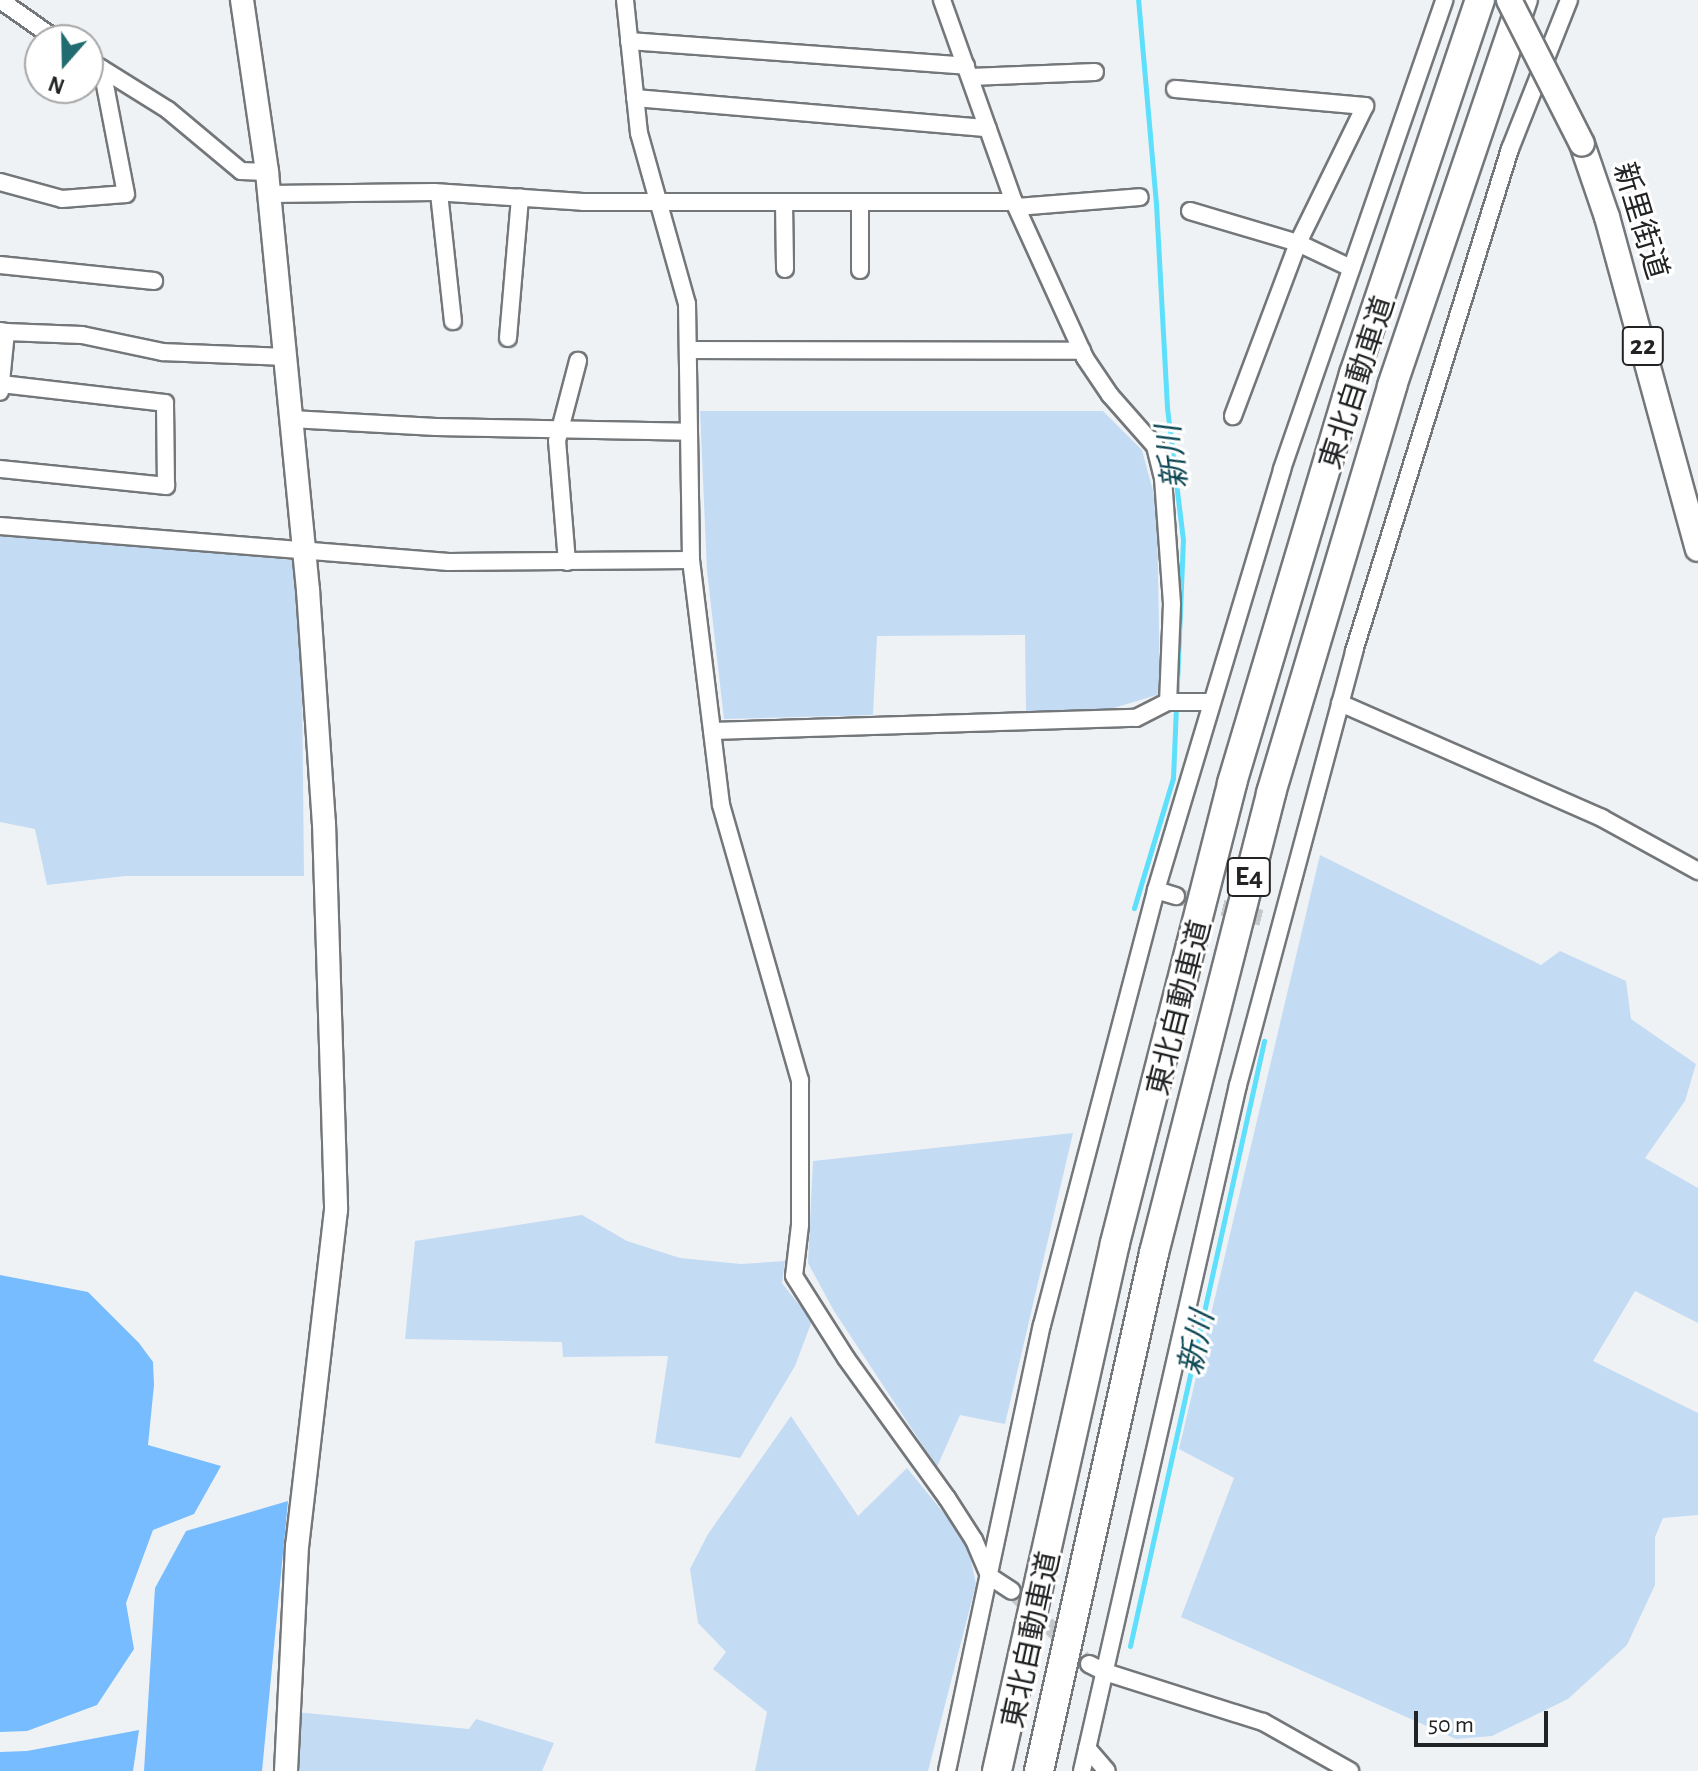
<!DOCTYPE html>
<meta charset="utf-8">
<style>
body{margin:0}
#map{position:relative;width:1698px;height:1771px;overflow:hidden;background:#eff2f5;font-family:"Alegreya Sans","Noto Sans JP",sans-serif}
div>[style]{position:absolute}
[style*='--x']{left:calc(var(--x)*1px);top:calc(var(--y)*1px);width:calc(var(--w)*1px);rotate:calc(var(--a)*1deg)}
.green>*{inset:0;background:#c4dbf4}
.forest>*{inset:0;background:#76bcfe}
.stream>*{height:5px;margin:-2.5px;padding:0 2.5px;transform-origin:2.5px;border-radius:2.5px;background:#5edffb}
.street-tunnel>*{height:16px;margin-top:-8px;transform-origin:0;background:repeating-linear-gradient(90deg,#c6c9cb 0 16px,transparent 0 24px)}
.roads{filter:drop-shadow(2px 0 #74777a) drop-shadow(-2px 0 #74777a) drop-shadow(0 2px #74777a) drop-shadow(0 -2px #74777a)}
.street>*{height:16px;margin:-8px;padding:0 8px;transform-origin:8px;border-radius:8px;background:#fff}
.secondary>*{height:22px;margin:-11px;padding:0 11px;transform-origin:11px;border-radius:11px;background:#fff}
.primary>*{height:24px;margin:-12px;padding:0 12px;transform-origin:12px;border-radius:12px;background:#fff}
.highway>*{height:28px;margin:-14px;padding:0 14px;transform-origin:14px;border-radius:14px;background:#fff}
.bridges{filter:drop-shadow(2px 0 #74777a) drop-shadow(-2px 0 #74777a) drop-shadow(0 2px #74777a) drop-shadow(0 -2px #74777a)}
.primary-bridge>*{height:24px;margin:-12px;padding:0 12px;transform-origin:12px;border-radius:12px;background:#fff}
span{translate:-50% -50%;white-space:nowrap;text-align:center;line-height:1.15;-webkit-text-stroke:6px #fff;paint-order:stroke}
.shield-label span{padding:2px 6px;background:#fff;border:2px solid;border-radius:6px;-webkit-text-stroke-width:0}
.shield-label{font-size:28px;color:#222324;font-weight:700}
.street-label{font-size:30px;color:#222324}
.water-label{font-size:32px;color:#0e4854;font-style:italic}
.north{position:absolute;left:24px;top:24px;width:80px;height:80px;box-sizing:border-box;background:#fff;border:2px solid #a7a7a7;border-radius:50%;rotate:200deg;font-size:22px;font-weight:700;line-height:32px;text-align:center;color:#222324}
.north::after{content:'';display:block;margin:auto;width:28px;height:36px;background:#206c71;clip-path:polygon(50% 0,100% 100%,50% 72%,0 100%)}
.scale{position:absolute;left:1414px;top:1711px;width:134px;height:36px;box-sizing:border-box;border:4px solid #222324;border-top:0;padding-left:10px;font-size:24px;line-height:28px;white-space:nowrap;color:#222324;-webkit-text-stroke:6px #fff;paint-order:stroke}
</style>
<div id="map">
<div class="green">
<i style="clip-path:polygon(700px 411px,1103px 411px,1142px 450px,1157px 506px,1160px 694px,1084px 717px,1026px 711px,1025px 635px,877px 636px,873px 715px,724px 719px,707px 571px)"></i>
<i style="clip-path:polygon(0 533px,293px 560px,302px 682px,304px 876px,125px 876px,47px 885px,35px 829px,0 822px)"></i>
<i style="clip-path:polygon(1320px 855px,1541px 965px,1560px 951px,1626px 981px,1631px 1019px,1696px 1064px,1685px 1101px,1645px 1158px,1698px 1188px,1698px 1323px,1635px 1291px,1593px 1361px,1698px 1413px,1698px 1515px,1663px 1518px,1655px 1537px,1655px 1585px,1627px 1645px,1568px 1699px,1492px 1736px,1456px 1739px,1181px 1617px,1234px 1478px,1179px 1449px)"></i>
<i style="clip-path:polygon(1073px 1133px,1005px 1424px,960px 1415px,937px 1467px,834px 1311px,808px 1263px,813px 1161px)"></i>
<i style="clip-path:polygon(582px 1215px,627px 1241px,680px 1258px,741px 1264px,785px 1261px,782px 1283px,812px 1321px,795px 1366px,740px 1458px,655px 1443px,668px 1356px,563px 1357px,562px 1342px,405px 1339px,415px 1241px)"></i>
<i style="clip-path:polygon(791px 1416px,858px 1516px,907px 1468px,956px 1528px,969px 1551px,976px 1584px,928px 1771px,755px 1771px,767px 1712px,713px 1669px,726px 1652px,698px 1623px,690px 1569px,708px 1534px)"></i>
<i style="clip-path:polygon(296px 1712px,469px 1729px,476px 1719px,554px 1743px,542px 1771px,294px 1771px)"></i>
</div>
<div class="forest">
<i style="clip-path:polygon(0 1275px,88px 1292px,139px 1343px,153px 1362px,154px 1385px,148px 1445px,221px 1466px,194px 1514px,153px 1530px,126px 1603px,134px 1649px,97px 1705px,27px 1731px,0 1732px)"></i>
<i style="clip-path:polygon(288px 1501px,262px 1771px,144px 1771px,155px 1588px,186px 1531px)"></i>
<i style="clip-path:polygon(139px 1730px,133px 1771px,0 1771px,0 1752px,27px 1751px)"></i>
</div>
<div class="stream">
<i style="--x:1134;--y:908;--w:136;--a:-73.3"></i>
<i style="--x:1173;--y:778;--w:238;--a:-87.6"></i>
<i style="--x:1183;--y:540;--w:134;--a:-96.9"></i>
<i style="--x:1167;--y:407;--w:203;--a:-93.1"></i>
<i style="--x:1156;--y:204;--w:205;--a:-95"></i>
<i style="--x:1130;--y:1646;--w:620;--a:-77.51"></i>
</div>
<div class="street-tunnel">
<i style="--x:1176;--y:896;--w:93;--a:14.3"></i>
<i style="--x:1012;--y:1591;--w:106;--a:43.5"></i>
</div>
<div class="roads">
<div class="street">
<i style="--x:0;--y:0;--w:70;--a:35.1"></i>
<i style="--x:625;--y:0;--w:134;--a:84"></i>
<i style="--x:639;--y:133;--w:178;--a:74.3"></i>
<i style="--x:687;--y:304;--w:256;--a:89.1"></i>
<i style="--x:691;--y:560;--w:247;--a:83"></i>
<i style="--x:721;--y:805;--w:286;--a:74"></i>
<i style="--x:800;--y:1080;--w:145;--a:90"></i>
<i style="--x:800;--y:1225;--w:51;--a:96.7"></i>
<i style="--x:794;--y:1276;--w:97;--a:57.6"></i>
<i style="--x:846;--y:1358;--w:173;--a:54.2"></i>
<i style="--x:947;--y:1498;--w:50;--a:57.3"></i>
<i style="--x:974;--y:1540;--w:39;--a:67"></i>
<i style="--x:989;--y:1576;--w:27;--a:33"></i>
<i style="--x:942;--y:0;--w:214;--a:70.4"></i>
<i style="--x:1014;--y:202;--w:171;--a:65.5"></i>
<i style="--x:1085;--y:358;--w:45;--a:56"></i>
<i style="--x:1110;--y:395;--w:68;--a:48.6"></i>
<i style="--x:1155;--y:446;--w:33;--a:76"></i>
<i style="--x:1163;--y:478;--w:126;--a:85.9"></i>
<i style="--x:1172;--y:604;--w:98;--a:92.3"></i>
<i style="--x:629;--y:41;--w:338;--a:4.2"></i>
<i style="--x:88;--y:60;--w:94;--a:32"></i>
<i style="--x:168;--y:110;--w:95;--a:39.9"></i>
<i style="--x:241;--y:171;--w:26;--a:2"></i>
<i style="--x:970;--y:77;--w:125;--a:-2.3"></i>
<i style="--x:1175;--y:89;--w:191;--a:5.1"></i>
<i style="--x:1365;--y:106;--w:153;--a:116.1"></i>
<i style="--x:1298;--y:243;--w:59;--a:25.3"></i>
<i style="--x:635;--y:98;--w:354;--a:4.9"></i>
<i style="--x:0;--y:182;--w:64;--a:15.3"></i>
<i style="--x:62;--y:199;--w:64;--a:-4.5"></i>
<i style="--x:126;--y:194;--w:127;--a:-100.9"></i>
<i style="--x:439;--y:193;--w:129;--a:83.8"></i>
<i style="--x:270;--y:194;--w:164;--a:-0.7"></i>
<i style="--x:434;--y:192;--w:149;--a:3.8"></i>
<i style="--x:583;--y:202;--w:431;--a:0"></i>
<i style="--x:784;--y:203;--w:66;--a:89.1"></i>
<i style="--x:1017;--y:207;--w:123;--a:-4.6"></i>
<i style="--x:1190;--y:211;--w:113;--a:16.5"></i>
<i style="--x:1298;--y:243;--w:185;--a:110.6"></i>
<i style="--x:0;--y:265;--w:155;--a:5.9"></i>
<i style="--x:860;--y:270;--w:67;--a:-90"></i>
<i style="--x:0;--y:331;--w:6;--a:9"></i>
<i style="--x:6;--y:332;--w:60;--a:95.7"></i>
<i style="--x:6;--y:332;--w:76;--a:2.3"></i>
<i style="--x:82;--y:335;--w:83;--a:11.9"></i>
<i style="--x:163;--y:352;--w:122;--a:2.3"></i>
<i style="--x:508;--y:338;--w:141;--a:-85.1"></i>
<i style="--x:688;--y:350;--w:394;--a:0.1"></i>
<i style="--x:291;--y:419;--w:145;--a:3.2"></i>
<i style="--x:436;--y:427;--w:253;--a:1.1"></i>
<i style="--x:0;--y:469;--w:167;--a:5.8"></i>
<i style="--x:166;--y:486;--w:83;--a:-90.7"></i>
<i style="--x:165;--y:403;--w:165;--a:-173.4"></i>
<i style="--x:0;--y:526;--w:450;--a:4.6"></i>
<i style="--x:449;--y:562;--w:242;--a:-0.5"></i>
<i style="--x:567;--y:562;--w:121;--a:-94.7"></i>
<i style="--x:557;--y:441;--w:83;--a:-75.3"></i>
<i style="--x:1340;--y:703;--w:286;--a:23.7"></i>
<i style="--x:1602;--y:818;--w:110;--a:28.9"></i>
<i style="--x:712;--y:731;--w:424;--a:-1.8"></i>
<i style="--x:1136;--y:718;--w:36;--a:-27"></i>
<i style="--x:1168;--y:702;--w:44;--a:0"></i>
<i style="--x:1156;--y:890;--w:21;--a:17"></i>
<i style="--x:1089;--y:1664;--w:18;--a:27"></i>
<i style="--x:1105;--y:1672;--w:166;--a:17.6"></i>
<i style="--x:1263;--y:1722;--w:100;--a:29.4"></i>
<i style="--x:1087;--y:1748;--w:30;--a:49"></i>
<i style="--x:947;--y:1771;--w:456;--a:-78"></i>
<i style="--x:1042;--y:1325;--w:450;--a:-75.3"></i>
<i style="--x:1156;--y:890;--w:439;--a:-73.3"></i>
<i style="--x:1282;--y:469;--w:496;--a:-70.9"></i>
<i style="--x:1082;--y:1771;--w:704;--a:-77.19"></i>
<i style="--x:1238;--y:1085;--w:449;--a:-75"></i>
<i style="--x:1354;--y:651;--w:526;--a:-72.74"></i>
<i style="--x:1510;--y:149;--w:160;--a:-68.4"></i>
</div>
<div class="secondary">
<i style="--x:242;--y:0;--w:174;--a:81.7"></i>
<i style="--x:267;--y:172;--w:420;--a:84.4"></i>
<i style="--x:308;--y:590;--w:234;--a:86.1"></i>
<i style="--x:324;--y:823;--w:387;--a:88.2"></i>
<i style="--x:336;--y:1210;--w:338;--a:96.6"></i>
<i style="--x:297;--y:1546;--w:225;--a:92.8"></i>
</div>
<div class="primary">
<i style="--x:1582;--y:144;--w:77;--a:71.1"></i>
<i style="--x:1607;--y:217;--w:344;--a:74.7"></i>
</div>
<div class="highway">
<i style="--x:997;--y:1771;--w:541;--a:-77.4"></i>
<i style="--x:1115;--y:1243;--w:475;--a:-75.7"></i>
<i style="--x:1232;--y:783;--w:427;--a:-73.4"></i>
<i style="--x:1354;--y:374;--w:395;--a:-71.4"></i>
<i style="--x:1039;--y:1771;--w:531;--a:-77.48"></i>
<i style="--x:1154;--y:1253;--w:475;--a:-75.7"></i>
<i style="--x:1271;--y:793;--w:425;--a:-73.4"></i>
<i style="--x:1392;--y:386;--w:408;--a:-71.3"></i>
</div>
</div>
<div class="bridges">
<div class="primary-bridge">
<i style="--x:1509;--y:0;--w:161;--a:63.1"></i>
</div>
</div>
<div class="shield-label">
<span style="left:1643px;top:346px">22</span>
<span style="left:1249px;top:877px">E4</span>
</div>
<div class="street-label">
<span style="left:1640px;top:221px;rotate:73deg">新里街道</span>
<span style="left:1358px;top:383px;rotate:-72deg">東北自動車道</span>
<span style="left:1180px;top:1008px;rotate:-76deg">東北自動車道</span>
<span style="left:1032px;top:1640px;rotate:-78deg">東北自動車道</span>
</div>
<div class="water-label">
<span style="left:1173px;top:457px;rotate:-97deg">新川</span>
<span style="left:1197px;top:1343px;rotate:-78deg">新川</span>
</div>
<div class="north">N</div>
<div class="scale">50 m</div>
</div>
